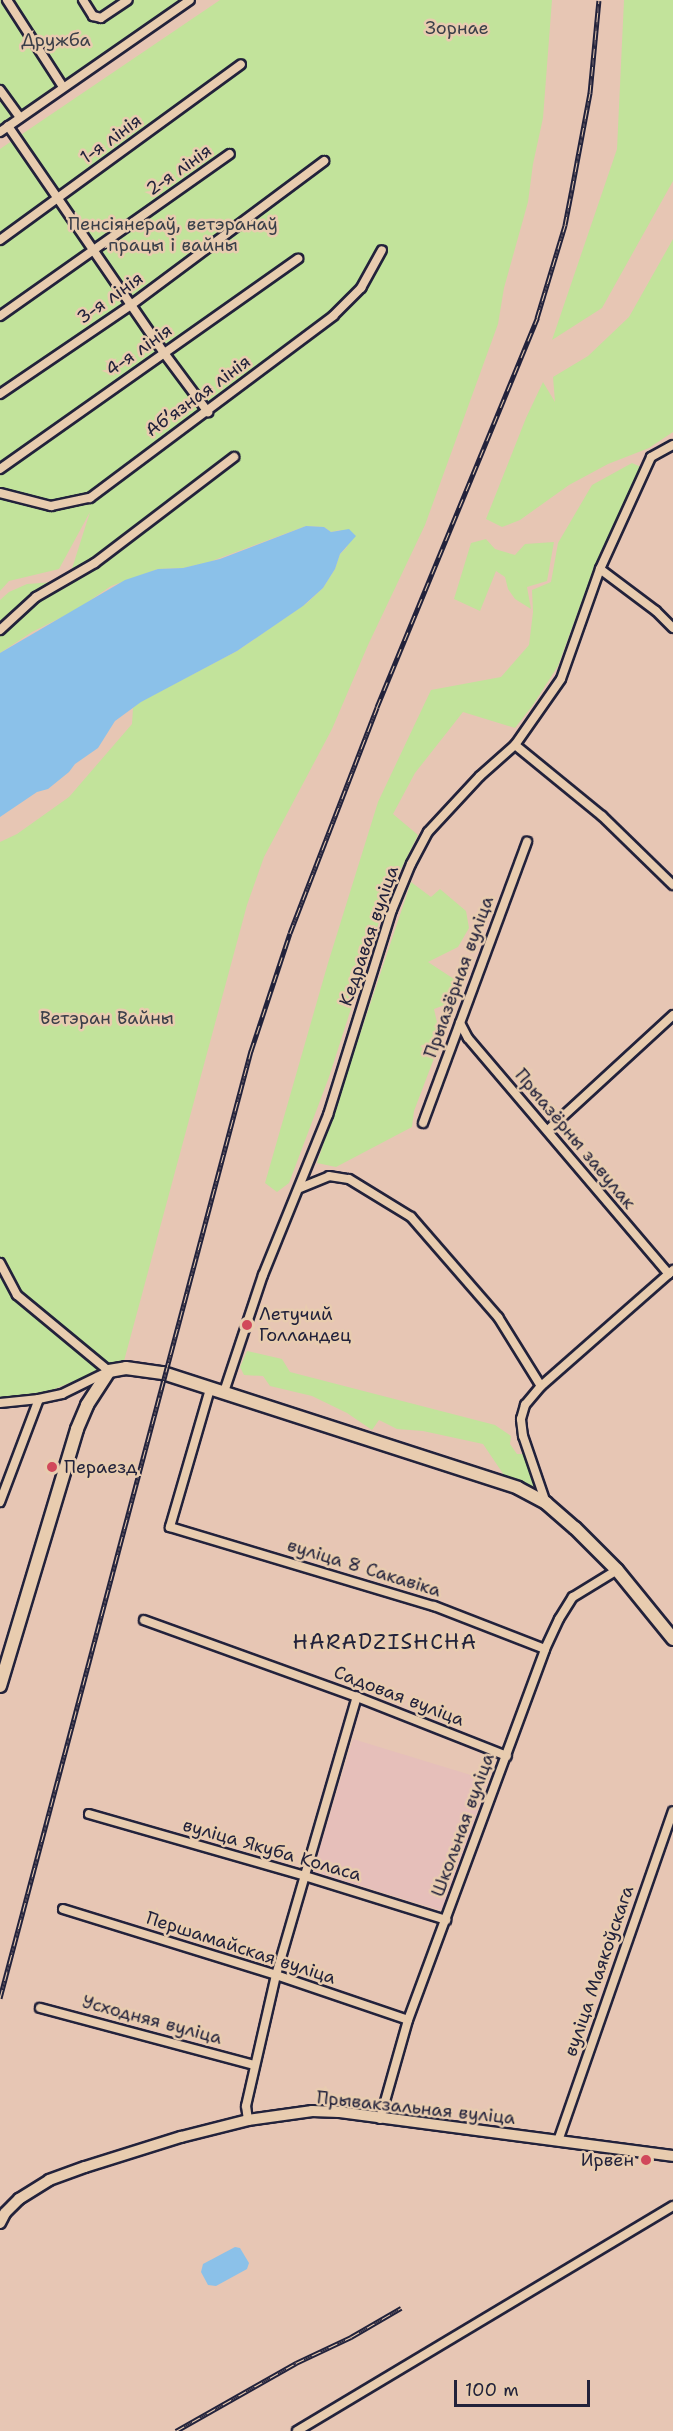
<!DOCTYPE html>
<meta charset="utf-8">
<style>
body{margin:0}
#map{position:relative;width:673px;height:2431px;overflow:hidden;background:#e7c6b4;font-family:"Shantell Sans",sans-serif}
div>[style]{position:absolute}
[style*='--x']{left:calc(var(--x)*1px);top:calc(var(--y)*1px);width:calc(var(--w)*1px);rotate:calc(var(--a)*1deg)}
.built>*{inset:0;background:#e6bfba;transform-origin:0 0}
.green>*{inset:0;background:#c2e39b}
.water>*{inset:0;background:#8bc1e9}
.roads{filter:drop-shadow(2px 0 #22223b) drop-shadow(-2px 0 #22223b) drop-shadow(0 2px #22223b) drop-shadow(0 -2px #22223b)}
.minor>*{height:8px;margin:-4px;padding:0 4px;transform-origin:4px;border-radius:4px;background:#e8ccaf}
.tertiary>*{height:10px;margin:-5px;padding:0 5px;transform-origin:5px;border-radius:5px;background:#e8ccaf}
.secondary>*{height:12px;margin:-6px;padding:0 6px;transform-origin:6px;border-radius:6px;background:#e8ccaf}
.rail>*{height:5px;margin-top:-2.5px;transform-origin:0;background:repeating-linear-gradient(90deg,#e8ccaf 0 9px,#22223b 0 18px);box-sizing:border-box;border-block:2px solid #22223b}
.dots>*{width:16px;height:16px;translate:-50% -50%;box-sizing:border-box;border:3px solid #e8ccaf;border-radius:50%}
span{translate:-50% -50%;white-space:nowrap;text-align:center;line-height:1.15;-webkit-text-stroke:5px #e8ccaf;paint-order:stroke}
.park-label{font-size:18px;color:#3a3f49}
.street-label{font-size:18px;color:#22223b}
.poi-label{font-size:18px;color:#22223b}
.left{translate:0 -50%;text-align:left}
.right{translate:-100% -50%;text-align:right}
.quarter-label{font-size:21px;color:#22223b;letter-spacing:1.5px}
.scale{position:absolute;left:454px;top:2380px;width:136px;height:27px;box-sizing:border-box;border:3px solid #22223b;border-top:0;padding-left:8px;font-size:18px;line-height:21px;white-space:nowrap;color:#22223b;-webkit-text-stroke:4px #e8ccaf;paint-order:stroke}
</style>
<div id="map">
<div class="built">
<i style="left:353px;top:1739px;width:140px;height:138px;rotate:17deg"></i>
</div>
<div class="green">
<i style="clip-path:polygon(0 0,182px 0,0 125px)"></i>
<i style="clip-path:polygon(220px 0,552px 0,543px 118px,533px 164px,528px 202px,504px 288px,498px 324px,425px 525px,368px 645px,332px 729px,264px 857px,247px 905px,124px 1361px,42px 1394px,0 1398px,0 842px,17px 834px,69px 797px,132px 724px,133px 708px,140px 702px,237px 651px,307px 603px,323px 588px,335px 569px,340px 554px,347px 547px,340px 530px,331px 532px,324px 527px,306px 526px,209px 562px,183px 568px,158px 569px,111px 586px,76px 610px,32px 632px,0 653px,0 600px,9px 592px,27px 584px,68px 581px,90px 512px,59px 569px,9px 581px,0 591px,0 149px)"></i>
<i style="clip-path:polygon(624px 0,673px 0,673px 181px,602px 308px,552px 340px,617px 149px)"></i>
<i style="clip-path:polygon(673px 239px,673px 432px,649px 448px,608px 464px,569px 485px,520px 520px,502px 527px,486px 519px,526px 418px,543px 382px,555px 402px,553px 377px,588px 356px,629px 317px)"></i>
<i style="clip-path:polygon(632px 463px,641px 467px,595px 565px,558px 666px,533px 705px,515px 728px,463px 712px,415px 773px,393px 814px,418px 835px,387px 897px,329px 1077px,289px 1183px,277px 1192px,265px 1183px,328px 963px,378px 802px,431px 690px,501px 677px,529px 645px,533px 612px,532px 590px,551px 582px,558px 543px,592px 485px)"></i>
<i style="clip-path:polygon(486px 539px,495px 549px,515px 555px,525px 544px,554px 542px,547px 581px,527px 587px,531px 609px,515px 599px,508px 589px,505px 577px,496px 571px,480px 611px,454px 599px,471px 543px)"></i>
<i style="clip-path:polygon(411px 882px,431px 897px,440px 889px,466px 911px,469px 928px,458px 947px,428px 962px,457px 981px,458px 1000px,434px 1009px,441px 1040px,414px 1111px,412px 1127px,336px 1167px,317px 1163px)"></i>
<i style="clip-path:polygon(247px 1351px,282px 1359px,290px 1372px,495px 1425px,511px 1436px,510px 1444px,517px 1454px,524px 1454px,536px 1490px,506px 1478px,483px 1444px,423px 1431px,397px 1429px,379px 1420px,372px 1430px,347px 1413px,312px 1396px,270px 1386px,263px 1376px,244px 1375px,240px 1367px)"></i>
</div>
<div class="water">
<i style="clip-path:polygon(306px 526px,324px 527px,331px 532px,349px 529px,356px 536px,340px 554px,335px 569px,323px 588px,303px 606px,237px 651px,141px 702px,115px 721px,98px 748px,75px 764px,69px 772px,48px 789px,37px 792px,0 817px,0 653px,125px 580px,158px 569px,183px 568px,220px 559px)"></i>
<i style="clip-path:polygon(235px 2247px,240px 2248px,249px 2263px,247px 2269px,216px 2286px,208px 2285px,201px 2272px,203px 2264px)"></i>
</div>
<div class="roads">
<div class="minor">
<i style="--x:7;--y:0;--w:103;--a:57.2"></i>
<i style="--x:83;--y:0;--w:19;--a:58"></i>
<i style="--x:93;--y:16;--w:8;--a:14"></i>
<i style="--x:101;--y:18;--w:32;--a:-34"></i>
<i style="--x:0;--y:90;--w:34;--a:54"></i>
<i style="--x:8;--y:126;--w:275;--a:55.5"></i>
<i style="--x:164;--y:353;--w:74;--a:53.3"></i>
<i style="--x:0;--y:132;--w:231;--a:-34.8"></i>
<i style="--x:0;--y:240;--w:298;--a:-36.1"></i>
<i style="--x:0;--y:316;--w:281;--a:-35.2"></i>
<i style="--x:0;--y:394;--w:158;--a:-34.2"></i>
<i style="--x:131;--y:305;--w:241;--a:-36.7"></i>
<i style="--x:0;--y:469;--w:365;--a:-35.2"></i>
<i style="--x:0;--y:493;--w:53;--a:14.3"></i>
<i style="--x:51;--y:506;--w:40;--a:-12"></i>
<i style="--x:90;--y:498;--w:304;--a:-36.8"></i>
<i style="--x:333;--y:316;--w:40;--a:-45"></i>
<i style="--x:361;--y:288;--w:43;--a:-61.1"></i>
<i style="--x:600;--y:569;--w:70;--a:36.9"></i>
<i style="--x:656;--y:611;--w:24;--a:45"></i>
<i style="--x:0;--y:630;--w:49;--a:-42.5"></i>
<i style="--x:36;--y:597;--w:68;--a:-30"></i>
<i style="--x:95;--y:563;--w:175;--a:-37.3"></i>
<i style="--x:515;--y:745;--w:112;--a:39.2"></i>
<i style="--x:602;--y:816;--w:99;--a:44.2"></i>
<i style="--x:460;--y:1023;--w:17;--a:62"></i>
<i style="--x:468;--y:1038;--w:310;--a:49.6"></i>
<i style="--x:423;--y:1123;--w:300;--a:-69.7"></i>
<i style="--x:548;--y:1130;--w:170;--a:-42.6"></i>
<i style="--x:300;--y:1188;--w:31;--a:-22"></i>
<i style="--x:329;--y:1176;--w:20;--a:9"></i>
<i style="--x:349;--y:1179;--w:73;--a:31.5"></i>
<i style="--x:411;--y:1217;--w:133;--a:49"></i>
<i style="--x:498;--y:1317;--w:81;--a:58.1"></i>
<i style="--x:0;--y:1263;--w:36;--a:62"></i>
<i style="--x:17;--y:1295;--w:119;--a:39.6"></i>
<i style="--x:109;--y:1371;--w:52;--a:153.9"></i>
<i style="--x:62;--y:1394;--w:24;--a:168"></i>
<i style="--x:39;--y:1399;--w:39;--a:174"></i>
<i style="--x:210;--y:1389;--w:144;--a:106.2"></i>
<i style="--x:170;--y:1527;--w:276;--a:16.7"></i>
<i style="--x:434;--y:1606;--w:119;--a:21.2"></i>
<i style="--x:224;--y:1392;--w:123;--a:-71.6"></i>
<i style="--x:263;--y:1275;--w:173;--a:-67.9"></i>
<i style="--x:328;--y:1115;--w:215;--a:-72.7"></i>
<i style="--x:392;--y:910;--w:50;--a:-67.6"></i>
<i style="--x:411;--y:864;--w:36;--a:-62"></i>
<i style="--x:428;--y:832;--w:76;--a:-47.1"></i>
<i style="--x:480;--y:776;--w:47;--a:-41.5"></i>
<i style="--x:515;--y:745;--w:80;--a:-55.1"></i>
<i style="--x:561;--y:679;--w:117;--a:-70.5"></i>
<i style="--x:600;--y:569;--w:123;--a:-65.5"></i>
<i style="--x:651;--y:457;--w:25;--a:-29"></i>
<i style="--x:0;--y:1502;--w:110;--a:-69.3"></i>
<i style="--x:546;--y:1503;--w:71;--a:-108.9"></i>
<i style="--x:523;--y:1436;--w:17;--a:-97"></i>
<i style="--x:521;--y:1419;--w:15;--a:-74"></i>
<i style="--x:525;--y:1405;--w:25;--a:-50"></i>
<i style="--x:541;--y:1386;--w:176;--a:-41.3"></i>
<i style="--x:144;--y:1620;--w:226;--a:19.9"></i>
<i style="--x:357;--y:1697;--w:161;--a:21.5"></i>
<i style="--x:89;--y:1814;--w:225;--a:16"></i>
<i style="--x:305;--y:1876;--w:148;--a:17.3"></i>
<i style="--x:63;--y:1909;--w:223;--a:17.2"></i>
<i style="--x:276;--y:1975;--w:139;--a:18.8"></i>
<i style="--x:40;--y:2008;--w:221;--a:14.9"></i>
<i style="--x:380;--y:2119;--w:103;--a:-74.2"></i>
<i style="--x:408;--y:2020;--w:395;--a:-69.7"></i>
<i style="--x:545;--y:1649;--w:33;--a:-65"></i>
<i style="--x:559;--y:1619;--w:26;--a:-58"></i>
<i style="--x:573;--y:1597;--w:52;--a:-31.5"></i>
<i style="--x:248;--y:2120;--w:14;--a:-98"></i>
<i style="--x:246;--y:2106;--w:134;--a:-77.1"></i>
<i style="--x:276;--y:1975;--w:290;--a:-73.8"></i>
<i style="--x:558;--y:2141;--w:349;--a:-70.8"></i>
<i style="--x:297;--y:2431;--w:438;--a:-30.9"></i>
</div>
<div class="tertiary">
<i style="--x:0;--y:2223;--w:11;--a:-63"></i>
<i style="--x:5;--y:2213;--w:20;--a:-45"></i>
<i style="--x:19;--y:2199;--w:36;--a:-32"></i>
<i style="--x:49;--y:2180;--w:38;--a:-20"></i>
<i style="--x:85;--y:2167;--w:101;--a:-17.4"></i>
<i style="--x:181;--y:2137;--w:69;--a:-14.2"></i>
<i style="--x:248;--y:2120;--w:65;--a:-8"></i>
<i style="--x:312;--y:2111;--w:27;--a:2"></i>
<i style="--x:339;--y:2112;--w:337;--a:7.5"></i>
</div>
<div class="secondary">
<i style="--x:0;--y:1686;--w:268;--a:-73.3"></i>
<i style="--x:77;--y:1429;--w:26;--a:-67"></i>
<i style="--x:87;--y:1405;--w:40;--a:-57.1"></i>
<i style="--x:109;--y:1371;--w:17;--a:-10"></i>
<i style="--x:126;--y:1368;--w:37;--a:8"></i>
<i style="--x:163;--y:1373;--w:373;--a:17.9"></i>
<i style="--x:518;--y:1488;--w:32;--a:28"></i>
<i style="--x:546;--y:1503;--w:38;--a:41"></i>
<i style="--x:575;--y:1528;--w:59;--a:45"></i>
<i style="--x:617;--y:1570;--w:89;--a:50.9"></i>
</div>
</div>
<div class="rail">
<i style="--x:0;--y:1998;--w:980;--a:-75.16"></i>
<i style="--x:251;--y:1051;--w:124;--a:-71.7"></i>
<i style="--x:290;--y:933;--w:242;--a:-68.9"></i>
<i style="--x:377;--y:707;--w:421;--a:-67.6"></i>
<i style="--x:537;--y:318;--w:97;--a:-73.2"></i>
<i style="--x:565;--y:225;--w:37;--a:-79"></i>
<i style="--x:572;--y:189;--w:98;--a:-79.4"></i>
<i style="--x:590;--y:93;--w:93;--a:-84.5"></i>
<i style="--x:176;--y:2431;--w:138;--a:-29.5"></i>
<i style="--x:296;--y:2363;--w:61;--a:-25.3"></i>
<i style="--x:351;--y:2337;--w:58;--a:-30.1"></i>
</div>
<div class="dots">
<i style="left:247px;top:1325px;background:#d1495b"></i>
<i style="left:52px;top:1467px;background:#d1495b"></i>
<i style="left:646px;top:2160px;background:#d1495b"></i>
</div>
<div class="park-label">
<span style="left:457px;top:28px">Зорнае</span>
<span style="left:56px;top:40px">Дружба</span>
<span style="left:173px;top:235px">Пенсіянераў, ветэранаў<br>працы і вайны</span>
<span style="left:107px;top:1018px">Ветэран Вайны</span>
</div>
<div class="street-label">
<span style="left:111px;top:139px;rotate:-36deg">1-я лінія</span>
<span style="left:179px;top:170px;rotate:-35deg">2-я лінія</span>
<span style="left:110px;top:298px;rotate:-35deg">3-я лінія</span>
<span style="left:139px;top:350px;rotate:-35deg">4-я лінія</span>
<span style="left:198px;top:396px;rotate:-36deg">Абʼязная лінія</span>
<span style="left:369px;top:936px;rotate:-71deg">Кедравая вуліца</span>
<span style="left:459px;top:977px;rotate:-70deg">Прыазёрная вуліца</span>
<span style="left:575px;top:1139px;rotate:50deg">Прыазёрны завулак</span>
<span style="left:364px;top:1568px;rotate:17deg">вуліца 8 Сакавіка</span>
<span style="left:399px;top:1696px;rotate:21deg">Садовая вуліца</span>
<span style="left:463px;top:1825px;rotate:-70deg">Школьная вуліца</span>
<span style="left:272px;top:1850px;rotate:16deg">вуліца Якуба Коласа</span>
<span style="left:241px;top:1948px;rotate:18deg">Першамайская вуліца</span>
<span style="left:599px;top:1971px;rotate:-71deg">вуліца Маякоўскага</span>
<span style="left:152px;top:2020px;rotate:15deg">Усходняя вуліца</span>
<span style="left:416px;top:2108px;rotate:6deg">Прывакзальная вуліца</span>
</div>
<div class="poi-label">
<span class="left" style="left:259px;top:1325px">Летучий<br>Голландец</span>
<span class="left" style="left:64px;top:1467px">Пераезд</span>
<span class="right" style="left:634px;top:2160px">Ирвен</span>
</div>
<div class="quarter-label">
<span style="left:385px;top:1642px">HARADZISHCHA</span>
</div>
<div class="scale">100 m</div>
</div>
